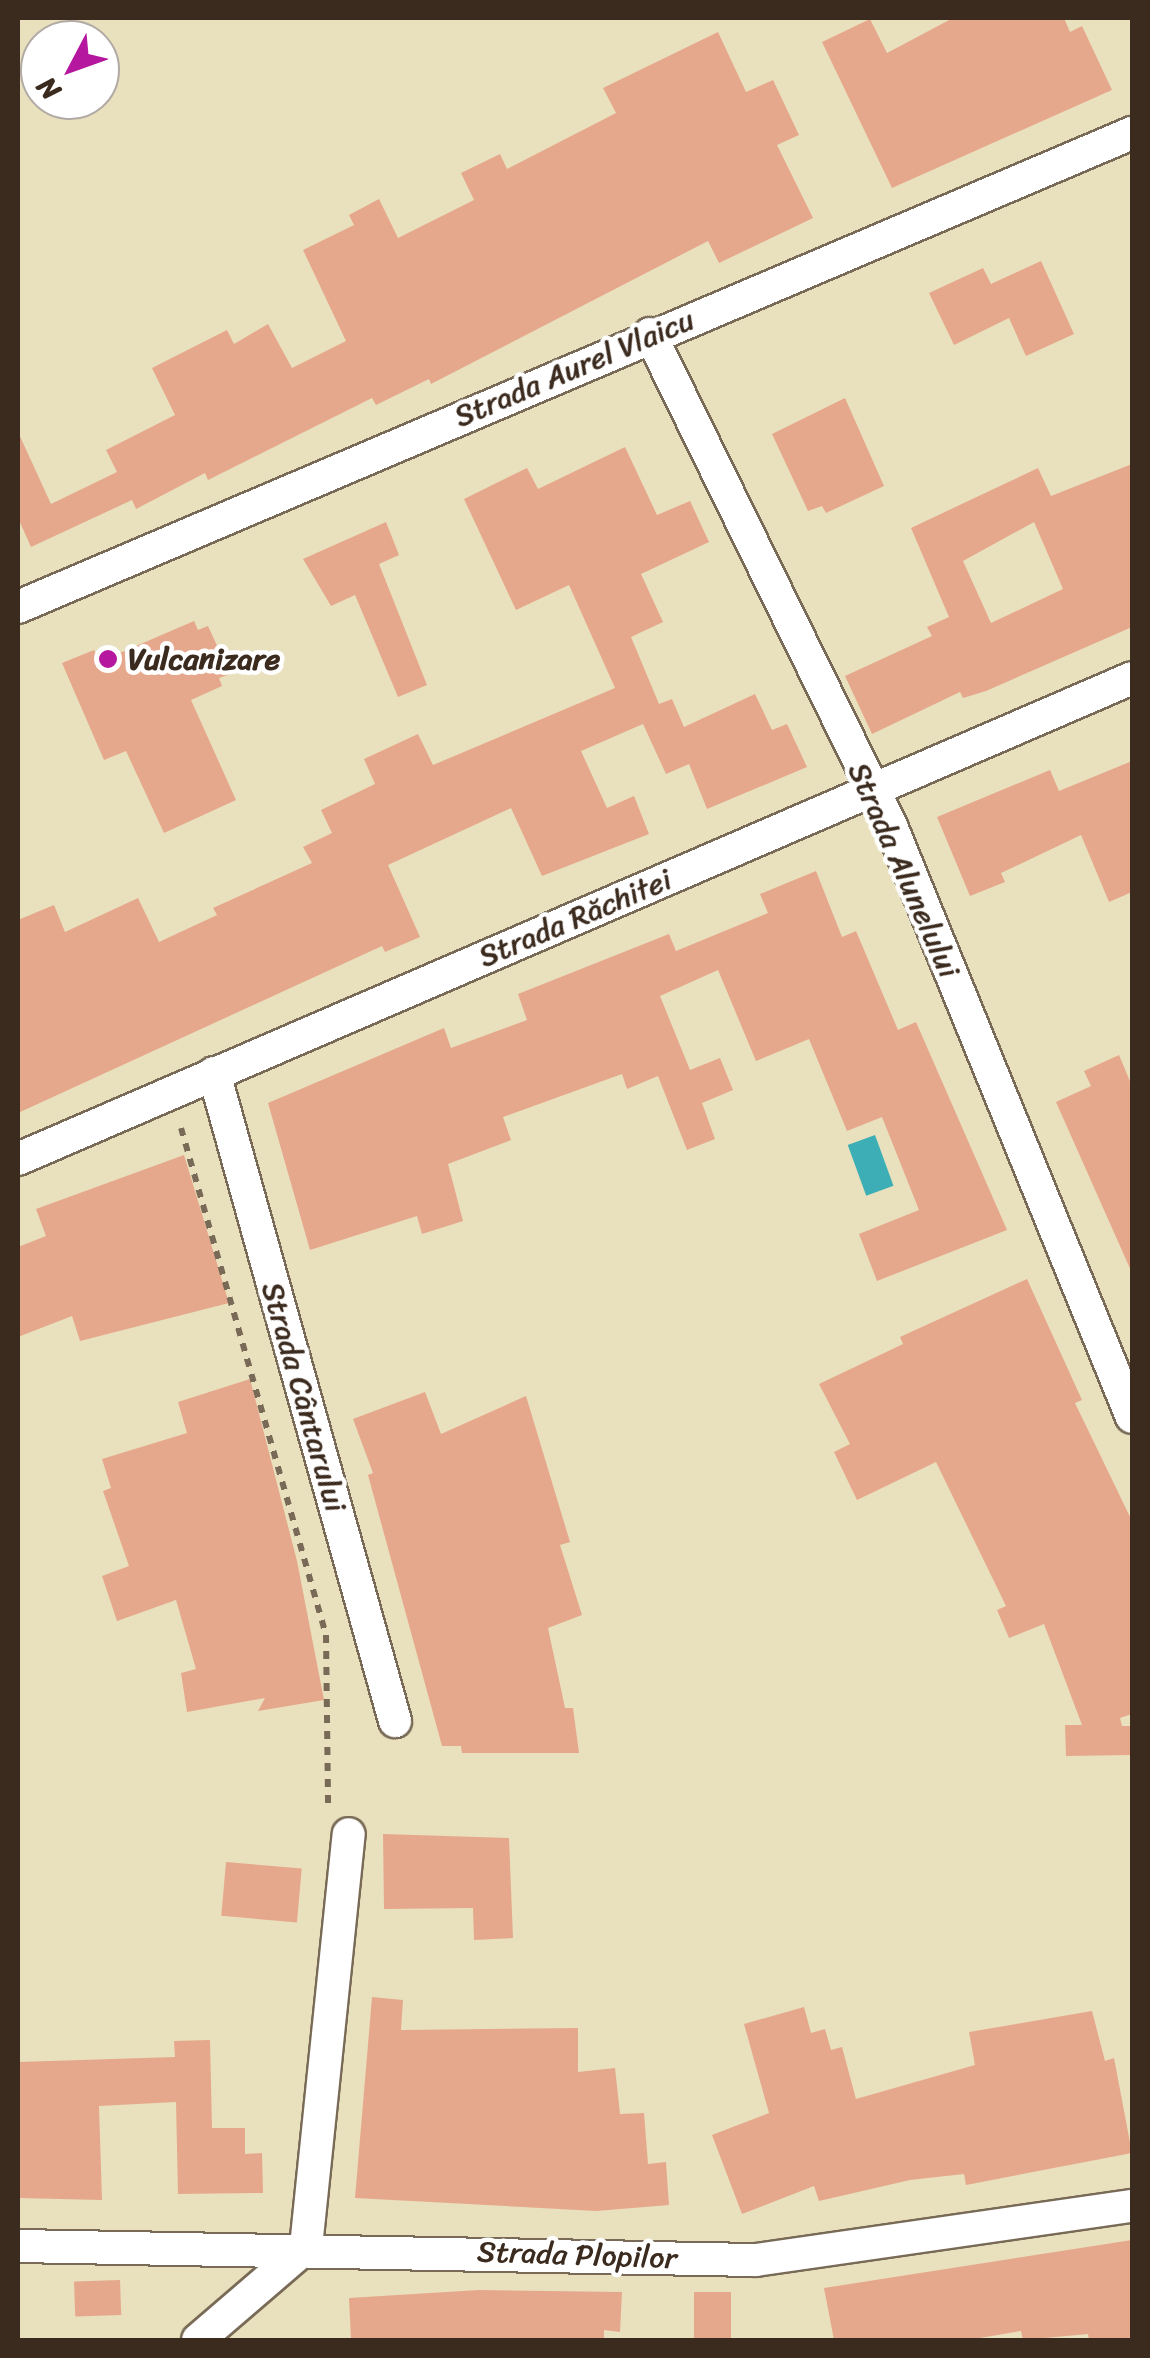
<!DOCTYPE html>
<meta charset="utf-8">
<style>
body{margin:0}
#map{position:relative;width:1150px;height:2358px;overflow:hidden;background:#e9e0bd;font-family:Sriracha,sans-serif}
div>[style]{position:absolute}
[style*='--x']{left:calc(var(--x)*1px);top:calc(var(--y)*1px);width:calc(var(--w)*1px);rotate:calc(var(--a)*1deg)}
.water>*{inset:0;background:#3daeb5;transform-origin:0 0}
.building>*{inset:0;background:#e6a88c;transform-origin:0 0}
.path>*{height:6px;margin-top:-3px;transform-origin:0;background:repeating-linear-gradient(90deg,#786a56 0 8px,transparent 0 16px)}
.roads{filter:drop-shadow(2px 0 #786a56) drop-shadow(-2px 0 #786a56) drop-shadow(0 2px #786a56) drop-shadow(0 -2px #786a56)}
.minor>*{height:32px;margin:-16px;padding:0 16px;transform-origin:16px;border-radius:16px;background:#fff}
.dots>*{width:28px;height:28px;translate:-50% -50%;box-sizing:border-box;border:5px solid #fff;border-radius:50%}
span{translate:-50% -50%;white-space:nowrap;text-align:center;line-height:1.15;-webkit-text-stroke:9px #fff;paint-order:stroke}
.street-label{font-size:30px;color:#3b2a1e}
.poi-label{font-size:30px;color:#3b2a1e;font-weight:700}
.left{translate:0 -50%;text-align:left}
.frame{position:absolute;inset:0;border:20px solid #3b2a1e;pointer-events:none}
.north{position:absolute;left:20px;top:20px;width:100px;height:100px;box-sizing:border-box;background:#fff;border:2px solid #b1aaa5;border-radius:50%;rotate:229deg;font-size:28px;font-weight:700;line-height:40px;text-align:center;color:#3b2a1e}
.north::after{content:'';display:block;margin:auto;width:35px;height:45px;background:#b5179e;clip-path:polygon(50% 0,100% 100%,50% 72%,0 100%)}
</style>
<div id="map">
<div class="water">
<i style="left:875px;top:1135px;width:54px;height:29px;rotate:70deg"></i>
</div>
<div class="building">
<i style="clip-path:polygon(953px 18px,1064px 18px,1070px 32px,1082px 26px,1112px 90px,892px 188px,822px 42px,870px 19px,887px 53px)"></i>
<i style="clip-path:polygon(718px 32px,746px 92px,773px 80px,799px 135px,777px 145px,813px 218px,719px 263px,708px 241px,431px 384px,429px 379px,376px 405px,372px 398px,208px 480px,205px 473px,136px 509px,132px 500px,31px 547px,18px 518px,18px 432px,51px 504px,117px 472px,106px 450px,175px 415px,152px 368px,227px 330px,234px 344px,268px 324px,292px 368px,346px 341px,303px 250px,354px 225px,349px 215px,379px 199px,398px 238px,474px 200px,461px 173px,500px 154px,507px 169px,616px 113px,603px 88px)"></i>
<i style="clip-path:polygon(1041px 261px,1074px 334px,1026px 356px,1009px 318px,954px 345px,929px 293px,983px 268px,991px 284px)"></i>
<i style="clip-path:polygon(845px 398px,884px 486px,826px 513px,822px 506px,808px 511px,772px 434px)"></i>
<i style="clip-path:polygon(625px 447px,657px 515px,690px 501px,709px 542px,641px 574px,663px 622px,631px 637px,659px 704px,672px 699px,684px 727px,755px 694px,772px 730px,787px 724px,807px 767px,707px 809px,689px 764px,666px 774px,643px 724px,581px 751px,607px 808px,634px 796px,649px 834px,542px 876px,511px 808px,388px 865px,420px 937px,385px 952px,382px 946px,18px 1113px,18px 920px,54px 905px,65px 932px,138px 898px,159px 942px,217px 915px,213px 908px,312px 863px,303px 847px,332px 833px,321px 810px,375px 784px,364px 759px,418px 734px,433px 765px,615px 688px,569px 585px,516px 610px,464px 499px,527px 468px,538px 489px)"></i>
<i style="clip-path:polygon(evenodd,1132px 464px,1132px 627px,986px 691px,963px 698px,960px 692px,872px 734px,845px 676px,932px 636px,927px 627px,949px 617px,911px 528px,1038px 468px,1051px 496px,1132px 464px,1034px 522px,1063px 589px,991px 623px,963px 561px,1034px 522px)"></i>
<i style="clip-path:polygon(386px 522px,399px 555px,379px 564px,427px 685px,398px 697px,355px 595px,331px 606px,303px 559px)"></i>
<i style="clip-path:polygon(194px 621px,198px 630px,208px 626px,230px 674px,219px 678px,222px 686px,191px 700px,236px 800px,164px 833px,126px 751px,104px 760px,62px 663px,94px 650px,99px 662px)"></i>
<i style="clip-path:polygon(1132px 761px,1132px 892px,1109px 902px,1081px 835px,1001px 873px,1005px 882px,970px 896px,937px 817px,1050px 770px,1059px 791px)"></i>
<i style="clip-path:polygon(816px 871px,842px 937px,856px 931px,898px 1030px,916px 1022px,1007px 1230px,877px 1281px,859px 1234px,919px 1210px,882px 1117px,847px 1131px,809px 1039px,756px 1061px,718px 970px,660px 996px,690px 1070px,720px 1058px,733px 1090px,702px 1103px,715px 1139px,687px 1150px,658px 1076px,627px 1089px,622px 1074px,503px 1117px,511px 1140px,448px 1164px,463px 1221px,422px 1234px,417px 1216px,310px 1250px,268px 1103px,444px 1028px,451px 1048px,527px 1020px,518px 994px,669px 934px,676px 951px,768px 913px,760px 894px)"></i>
<i style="clip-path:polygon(1119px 1055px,1132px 1086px,1132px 1273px,1056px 1102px,1091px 1086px,1084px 1071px)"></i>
<i style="clip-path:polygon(184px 1155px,229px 1303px,80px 1341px,72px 1316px,18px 1337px,18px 1247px,46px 1236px,36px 1209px)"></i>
<i style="clip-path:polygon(1027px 1279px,1082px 1400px,1075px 1403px,1132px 1521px,1132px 1714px,1120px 1718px,1122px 1726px,1132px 1726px,1132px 1755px,1066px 1756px,1065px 1725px,1082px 1725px,1044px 1624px,1009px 1638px,997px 1610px,1006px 1606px,936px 1462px,857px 1500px,834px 1452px,850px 1444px,819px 1384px,903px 1344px,900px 1337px)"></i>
<i style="clip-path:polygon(250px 1379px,297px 1561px,324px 1700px,258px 1711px,265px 1698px,187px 1712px,181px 1673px,196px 1669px,176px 1600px,117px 1621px,102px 1576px,129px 1566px,103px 1491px,111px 1488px,102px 1459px,187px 1433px,178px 1402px)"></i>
<i style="clip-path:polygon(425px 1392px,441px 1434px,526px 1396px,570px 1542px,560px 1545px,582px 1615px,548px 1628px,565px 1708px,573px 1708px,579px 1753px,462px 1753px,461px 1746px,442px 1746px,368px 1475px,373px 1473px,353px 1419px)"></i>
<i style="clip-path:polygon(383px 1834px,509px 1838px,513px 1938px,474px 1940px,473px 1908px,384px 1909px)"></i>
<i style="left:226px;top:1862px;width:76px;height:54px;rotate:5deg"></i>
<i style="clip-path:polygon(372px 1997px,403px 2000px,401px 2030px,578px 2028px,578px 2072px,615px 2068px,620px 2114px,644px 2113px,648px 2164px,666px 2162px,669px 2205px,596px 2211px,355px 2198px)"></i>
<i style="clip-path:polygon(804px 2007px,811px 2033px,825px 2029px,831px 2050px,842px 2047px,856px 2099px,975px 2065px,969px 2032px,1092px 2011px,1105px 2061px,1114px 2058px,1132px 2153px,966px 2185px,964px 2174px,910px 2180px,819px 2201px,814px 2186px,742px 2214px,712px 2135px,769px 2113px,744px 2024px)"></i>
<i style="clip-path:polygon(210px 2040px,212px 2128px,245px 2128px,245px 2154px,262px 2153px,263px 2193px,178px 2194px,176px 2102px,99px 2106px,102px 2200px,18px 2198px,18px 2062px,175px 2057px,174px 2041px)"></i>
<i style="clip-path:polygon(1132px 2240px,1132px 2340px,1089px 2340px,1088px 2334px,1023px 2340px,1021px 2331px,968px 2340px,834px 2340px,824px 2288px)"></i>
<i style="left:120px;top:2280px;width:35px;height:46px;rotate:88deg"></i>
<i style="clip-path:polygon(479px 2290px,622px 2292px,620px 2332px,604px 2330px,604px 2340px,351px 2340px,349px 2298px)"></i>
<i style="left:694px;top:2292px;width:37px;height:48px"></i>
</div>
<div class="path">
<i style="--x:181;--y:1128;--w:527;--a:74.04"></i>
<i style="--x:326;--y:1635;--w:170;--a:89.3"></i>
</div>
<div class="roads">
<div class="minor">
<i style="--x:650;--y:334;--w:548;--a:63.9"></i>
<i style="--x:891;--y:826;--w:638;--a:67.82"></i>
<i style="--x:18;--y:607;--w:1211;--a:-23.05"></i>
<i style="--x:214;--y:1073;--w:673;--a:74.39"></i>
<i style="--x:18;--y:1159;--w:1213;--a:-23.35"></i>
<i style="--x:18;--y:2246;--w:738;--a:1.09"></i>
<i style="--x:756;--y:2260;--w:380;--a:-8.2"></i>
<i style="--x:198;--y:2340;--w:143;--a:-40.7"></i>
<i style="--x:306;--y:2247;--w:415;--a:-84.1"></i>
</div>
</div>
<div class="dots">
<i style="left:108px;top:659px;background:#b5179e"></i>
</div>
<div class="street-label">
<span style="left:574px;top:368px;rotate:-23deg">Strada Aurel Vlaicu</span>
<span style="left:904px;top:870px;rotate:66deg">Strada Alunelului</span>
<span style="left:575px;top:918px;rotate:-23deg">Strada Răchitei</span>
<span style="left:304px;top:1397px;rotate:74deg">Strada Cântarului</span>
<span style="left:577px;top:2255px;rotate:2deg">Strada Plopilor</span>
</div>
<div class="poi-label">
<span class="left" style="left:128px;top:659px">Vulcanizare</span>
</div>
<div class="frame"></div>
<div class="north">N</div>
</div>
